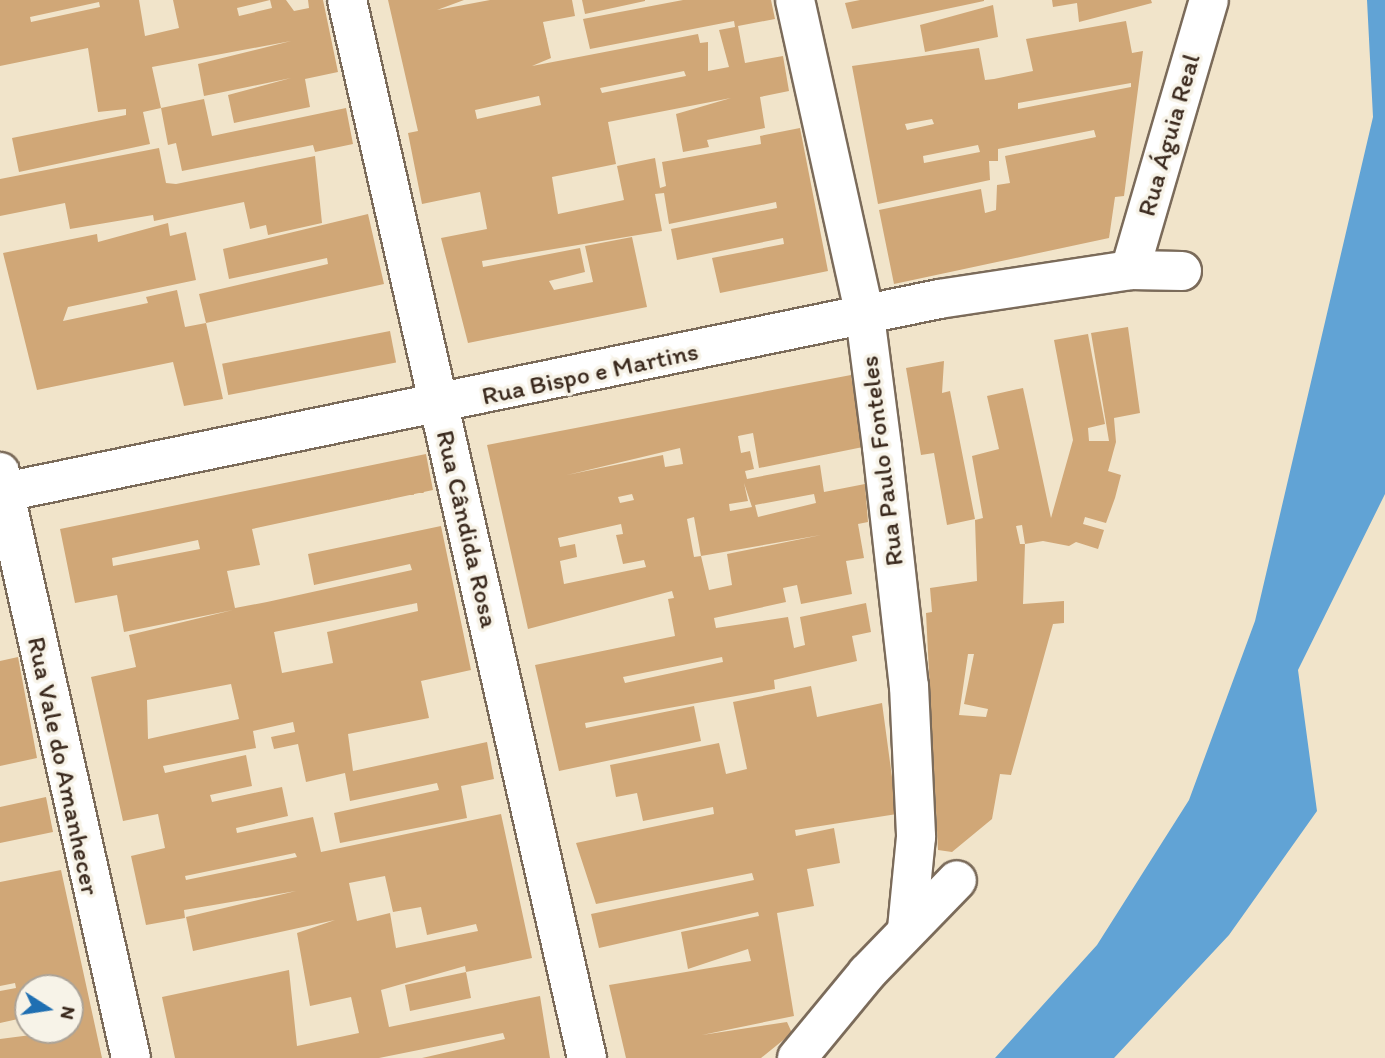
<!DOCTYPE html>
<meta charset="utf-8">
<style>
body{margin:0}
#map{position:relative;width:1385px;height:1058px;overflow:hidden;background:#f1e4ca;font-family:Itim,sans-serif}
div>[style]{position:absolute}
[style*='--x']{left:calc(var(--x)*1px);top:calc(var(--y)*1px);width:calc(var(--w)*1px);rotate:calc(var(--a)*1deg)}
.water>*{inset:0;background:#61a3d5}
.building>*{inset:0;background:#d0a777;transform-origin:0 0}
.roads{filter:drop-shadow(2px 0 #7b6b5a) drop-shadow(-2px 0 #7b6b5a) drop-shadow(0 2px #7b6b5a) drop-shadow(0 -2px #7b6b5a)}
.minor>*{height:38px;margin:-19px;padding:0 19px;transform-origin:19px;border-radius:19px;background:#fff}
span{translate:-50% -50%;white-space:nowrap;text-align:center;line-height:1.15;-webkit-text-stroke:7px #f7f3e8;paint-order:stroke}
.street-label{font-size:26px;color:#3b2a1e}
.north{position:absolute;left:14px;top:974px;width:70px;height:70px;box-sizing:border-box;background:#f7f3e8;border:2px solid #aca397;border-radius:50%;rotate:102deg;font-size:19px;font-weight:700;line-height:28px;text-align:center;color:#3b2a1e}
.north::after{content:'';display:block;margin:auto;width:24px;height:32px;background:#1f6fb2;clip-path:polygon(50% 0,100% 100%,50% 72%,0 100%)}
</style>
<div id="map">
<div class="water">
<i style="clip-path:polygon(1367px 0,1385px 0,1385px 494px,1298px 670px,1317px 811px,1229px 935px,1114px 1058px,995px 1058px,1097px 945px,1189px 800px,1255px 621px,1373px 117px)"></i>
</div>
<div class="building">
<i style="clip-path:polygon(evenodd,0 0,139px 0,145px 36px,179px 28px,173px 0,286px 0,294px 11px,309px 8px,308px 0,323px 0,338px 72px,305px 79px,310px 107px,234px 123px,228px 95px,291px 78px,204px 96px,198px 64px,291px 41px,152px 67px,161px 108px,143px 112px,150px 144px,19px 172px,12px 138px,126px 115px,126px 109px,98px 112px,88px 48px,0 66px,0 0,270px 0,272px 8px,239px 16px,237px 8px,270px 0,0 0,99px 2px,100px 7px,31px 22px,30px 17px,99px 2px)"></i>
<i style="clip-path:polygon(evenodd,388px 0,464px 0,437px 10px,490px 0,572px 0,575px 16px,543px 22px,551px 58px,532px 66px,698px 34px,700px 43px,708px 42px,708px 71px,729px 67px,719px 30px,735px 27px,734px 21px,590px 49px,583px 19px,683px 0,771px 0,775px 19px,738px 26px,745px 63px,783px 56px,789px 91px,760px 97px,765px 128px,707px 140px,709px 147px,683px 152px,676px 114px,731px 98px,608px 122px,616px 164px,552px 177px,558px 214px,624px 200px,617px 166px,655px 158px,660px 188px,666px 186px,662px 162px,761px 144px,760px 136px,800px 128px,828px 271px,720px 293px,712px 258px,784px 244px,783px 238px,677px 260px,671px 229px,777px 208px,776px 202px,669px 224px,664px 193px,655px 194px,662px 231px,482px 261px,483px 267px,580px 248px,585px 272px,549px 281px,554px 290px,593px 282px,585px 246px,632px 237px,647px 307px,468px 343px,441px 238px,487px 229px,480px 192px,422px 204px,408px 133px,418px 131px,388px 0,684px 71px,686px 76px,602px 93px,600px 88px,684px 71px,388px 0,539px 96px,541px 105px,477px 119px,475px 110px,539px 96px)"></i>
<i style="clip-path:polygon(582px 0,645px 0,645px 1px,585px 14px)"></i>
<i style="clip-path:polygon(860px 0,984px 0,984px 1px,852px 29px,845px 3px)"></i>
<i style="clip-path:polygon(1052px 0,1151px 0,1152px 3px,1079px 22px,1077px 3px,1053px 7px)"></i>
<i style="clip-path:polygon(993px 5px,998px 37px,925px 52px,920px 25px)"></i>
<i style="clip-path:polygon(evenodd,1126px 21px,1132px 53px,1143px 51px,1124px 196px,1115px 197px,1109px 238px,894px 284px,879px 210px,981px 189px,985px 213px,996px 210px,997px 185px,1010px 183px,1005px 156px,1096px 137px,1094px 130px,998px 149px,998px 161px,989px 161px,990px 180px,878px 204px,852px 66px,979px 48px,985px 80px,994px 79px,1033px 71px,1026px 39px,1126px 21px,1131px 83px,1131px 87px,1018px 109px,1018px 103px,1131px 83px,1126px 21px,932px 119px,934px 124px,907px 130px,905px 124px,932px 119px,1126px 21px,978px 145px,980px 152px,924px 163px,923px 156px,978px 145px)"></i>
<i style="clip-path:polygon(204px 99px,212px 136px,346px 108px,353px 144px,315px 152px,313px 145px,182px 171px,176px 143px,168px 145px,161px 108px)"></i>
<i style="clip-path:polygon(159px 148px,166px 183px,176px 184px,315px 156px,322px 223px,268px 235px,266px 225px,250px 229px,244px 202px,154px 221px,153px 215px,70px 229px,65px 203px,0 216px,0 179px)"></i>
<i style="clip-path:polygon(368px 214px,384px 284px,206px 323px,199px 294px,328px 264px,327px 258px,229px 279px,223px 249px)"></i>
<i style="clip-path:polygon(168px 223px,170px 236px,186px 232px,196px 280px,68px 307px,63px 321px,148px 303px,146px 297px,177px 290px,185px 327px,206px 323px,223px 399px,184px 406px,173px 362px,37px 390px,3px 253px,97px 234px,98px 242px)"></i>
<i style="clip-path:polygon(evenodd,1128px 327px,1140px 413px,1114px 418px,1116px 442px,1108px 471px,1121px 475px,1115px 498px,1106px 523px,1085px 517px,1083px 524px,1104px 530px,1098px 549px,1076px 542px,1069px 546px,1043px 541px,1025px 544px,1022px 525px,1016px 526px,1020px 544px,1025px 544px,1023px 604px,1064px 601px,1064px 623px,1053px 624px,1011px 775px,1000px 774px,992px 819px,952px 852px,938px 850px,926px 613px,932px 612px,930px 588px,977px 581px,975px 520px,983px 518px,972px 456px,999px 449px,987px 396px,1023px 388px,1051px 518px,1073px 440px,1054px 340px,1088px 334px,1105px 424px,1088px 428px,1089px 441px,1109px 441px,1091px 333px,1128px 327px,968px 654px,974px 654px,964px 704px,988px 709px,986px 717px,959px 715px,968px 654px)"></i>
<i style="left:390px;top:331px;width:32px;height:171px;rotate:79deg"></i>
<i style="clip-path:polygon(944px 361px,942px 393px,950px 391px,975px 519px,947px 525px,934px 453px,921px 455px,906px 368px)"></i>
<i style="clip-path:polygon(evenodd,851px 375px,863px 447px,759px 468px,753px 433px,738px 436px,741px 453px,750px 451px,754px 469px,745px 471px,747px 479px,820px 465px,824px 492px,865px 484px,868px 522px,858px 524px,864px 558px,846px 561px,852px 594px,801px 604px,797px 585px,783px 588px,786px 602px,714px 618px,716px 628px,788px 617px,794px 648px,805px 645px,800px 617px,866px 603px,871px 632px,852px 636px,857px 661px,774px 680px,775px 689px,585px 723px,586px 728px,694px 706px,701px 741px,559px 771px,535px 665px,675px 636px,668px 599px,674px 598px,672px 591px,528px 629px,487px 445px,851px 375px,680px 448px,683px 464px,665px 467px,663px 455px,567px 475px,680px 448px,851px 375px,744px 483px,752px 507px,730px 511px,729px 504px,748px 501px,744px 483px,851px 375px,632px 494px,634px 500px,620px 503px,618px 497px,632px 494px,851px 375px,814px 494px,816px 503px,758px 517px,755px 505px,814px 494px,851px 375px,694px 517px,701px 556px,821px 535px,727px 554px,732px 585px,709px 590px,701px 556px,694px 557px,687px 519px,694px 517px,851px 375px,621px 524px,623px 534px,616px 535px,623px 564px,644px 560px,646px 567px,564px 584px,560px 561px,577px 557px,575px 544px,560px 547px,558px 538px,621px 524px,851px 375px,722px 657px,723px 662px,625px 683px,623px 677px,722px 657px)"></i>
<i style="clip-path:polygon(evenodd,426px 454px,433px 490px,252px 529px,260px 565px,227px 571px,235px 608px,267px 602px,412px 570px,410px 564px,314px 585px,308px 554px,441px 526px,471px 670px,421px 681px,429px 718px,348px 734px,353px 771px,487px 742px,494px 779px,461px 786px,467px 818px,340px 843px,334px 813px,439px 790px,437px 783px,350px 801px,345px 773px,306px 782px,298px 744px,274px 749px,271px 737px,295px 732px,293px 722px,253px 731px,256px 748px,163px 766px,165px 773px,246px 755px,252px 786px,210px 795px,212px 802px,282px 787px,288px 816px,236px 828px,237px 833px,313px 817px,321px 852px,501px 814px,532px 958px,466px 972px,471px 998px,410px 1011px,405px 985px,466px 972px,465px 966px,381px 990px,389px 1027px,540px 996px,550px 1058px,422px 1058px,505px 1039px,503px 1033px,379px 1058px,175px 1058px,162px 997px,289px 970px,297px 1046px,359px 1033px,351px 997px,310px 1006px,297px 933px,335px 920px,193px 951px,186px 917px,296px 891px,184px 910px,185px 918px,146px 925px,131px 856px,165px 848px,158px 814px,123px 821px,91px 677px,136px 667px,129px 635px,233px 610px,124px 632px,117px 595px,75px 603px,60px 529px,426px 454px,198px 540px,200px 549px,113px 566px,112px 558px,198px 540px,426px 454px,417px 603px,418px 611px,327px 632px,333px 663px,282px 673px,274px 632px,417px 603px,426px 454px,231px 684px,239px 719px,148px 739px,147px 700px,231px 684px,426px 454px,295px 853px,297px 857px,186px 880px,185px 876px,295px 853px,426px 454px,385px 876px,393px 912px,421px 907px,427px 935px,476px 924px,478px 931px,396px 948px,390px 913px,357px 921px,349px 883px,385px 876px)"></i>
<i style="clip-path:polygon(18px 657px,37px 758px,0 766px,0 661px)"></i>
<i style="clip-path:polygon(811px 686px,817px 717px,882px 703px,897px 814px,795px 830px,796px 836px,834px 828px,840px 863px,807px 869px,814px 906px,777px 913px,794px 1016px,702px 1035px,787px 1022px,792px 1033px,761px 1058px,626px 1058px,609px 985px,751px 961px,748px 949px,688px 969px,681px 932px,759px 916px,758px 912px,599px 948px,591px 914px,754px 880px,752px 873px,596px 904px,576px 843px,714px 814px,713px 807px,643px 821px,637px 793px,616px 797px,610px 765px,719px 743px,726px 774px,747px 769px,733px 702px)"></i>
<i style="clip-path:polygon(46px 797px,53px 832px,0 843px,0 807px)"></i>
<i style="clip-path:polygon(61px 870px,102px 1058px,0 1058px,0 1039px,70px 1030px,70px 988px,28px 988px,28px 1025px,20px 1026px,18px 1019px,0 1023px,0 991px,16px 988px,15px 983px,0 986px,0 882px)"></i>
</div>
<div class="roads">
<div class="minor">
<i style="--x:347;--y:0;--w:1085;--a:77.22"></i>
<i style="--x:795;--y:0;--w:324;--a:77.5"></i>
<i style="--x:865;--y:316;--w:132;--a:82.6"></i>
<i style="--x:882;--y:447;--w:241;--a:83.6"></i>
<i style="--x:909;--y:686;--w:151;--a:87.3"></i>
<i style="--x:916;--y:837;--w:92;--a:95.6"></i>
<i style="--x:1130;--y:270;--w:281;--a:-73.7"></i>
<i style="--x:0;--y:472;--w:600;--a:77.4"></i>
<i style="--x:0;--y:493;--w:959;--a:-11.67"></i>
<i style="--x:939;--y:299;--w:193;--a:-8.6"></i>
<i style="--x:1130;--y:270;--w:52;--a:1.1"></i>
<i style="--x:797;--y:1058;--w:110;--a:-50.5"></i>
<i style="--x:867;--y:973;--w:129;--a:-45.9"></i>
</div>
</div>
<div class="street-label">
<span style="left:1169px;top:135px;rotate:-74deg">Rua Águia Real</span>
<span style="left:590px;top:374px;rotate:-12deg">Rua Bispo e Martins</span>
<span style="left:882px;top:461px;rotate:-97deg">Rua Paulo Fonteles</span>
<span style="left:467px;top:529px;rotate:77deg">Rua Cândida Rosa</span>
<span style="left:63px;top:766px;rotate:78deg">Rua Vale do Amanhecer</span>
</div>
<div class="north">N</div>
</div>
